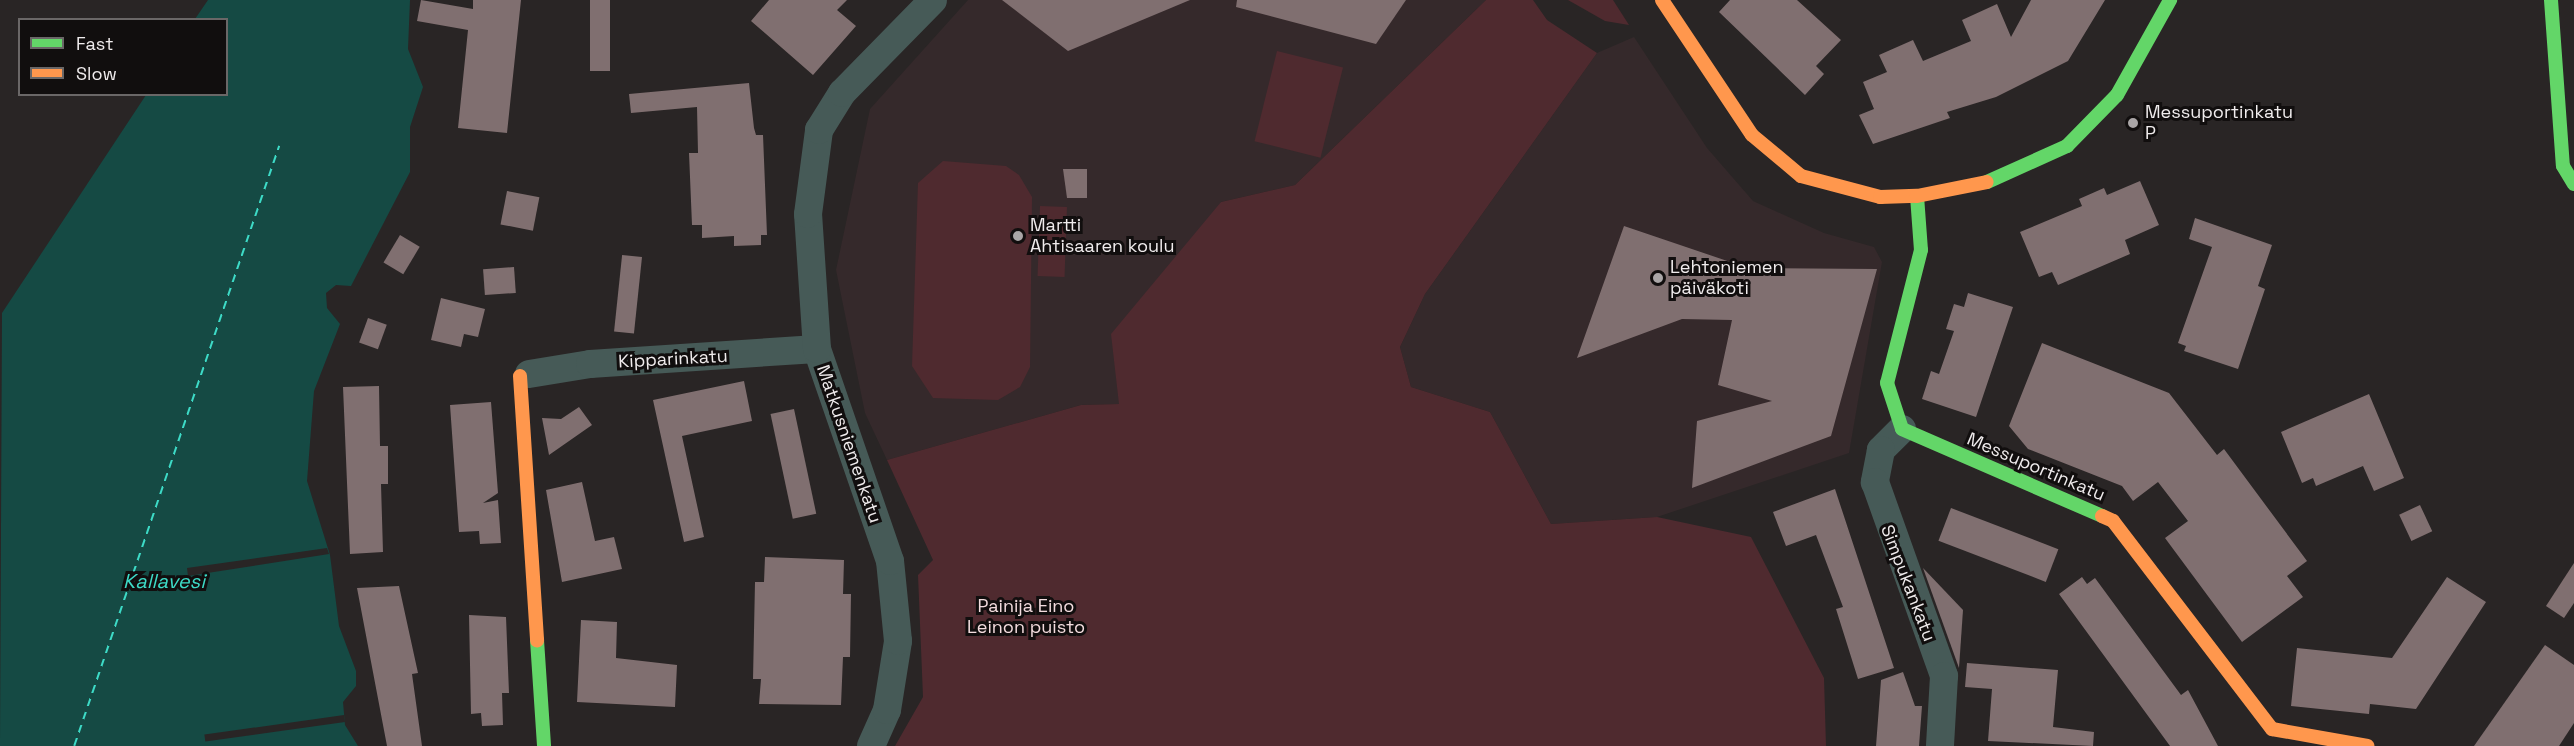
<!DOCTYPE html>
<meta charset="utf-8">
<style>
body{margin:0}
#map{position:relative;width:2574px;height:746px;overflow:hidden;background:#292525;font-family:"Space Grotesk",sans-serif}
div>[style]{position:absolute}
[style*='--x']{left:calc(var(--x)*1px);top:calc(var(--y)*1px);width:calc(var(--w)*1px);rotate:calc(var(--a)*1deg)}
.built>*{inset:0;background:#35292b}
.green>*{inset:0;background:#4f2a2f;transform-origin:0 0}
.water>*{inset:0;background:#154a44}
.pier>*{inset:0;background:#292525;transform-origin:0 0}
.ferry>*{height:1.5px;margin-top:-0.75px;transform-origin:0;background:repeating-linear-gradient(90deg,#3ddbc7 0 8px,transparent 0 14px)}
.building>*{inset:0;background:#806f70;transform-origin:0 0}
.street>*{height:28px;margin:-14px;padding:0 14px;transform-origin:14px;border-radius:14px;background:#465a57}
.fast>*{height:14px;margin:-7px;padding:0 7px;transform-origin:7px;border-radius:7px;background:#63d668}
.slow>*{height:14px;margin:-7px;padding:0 7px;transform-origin:7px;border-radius:7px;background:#ff974d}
.dots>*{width:16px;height:16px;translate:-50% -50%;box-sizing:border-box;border:3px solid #110e0e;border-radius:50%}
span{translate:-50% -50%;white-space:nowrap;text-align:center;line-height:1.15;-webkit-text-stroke:6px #110e0e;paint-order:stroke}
.poi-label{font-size:18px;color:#f0eced}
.left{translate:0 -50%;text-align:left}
.street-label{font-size:18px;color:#f0eced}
.park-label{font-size:18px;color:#f3dcde}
.water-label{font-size:20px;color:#3ddbc7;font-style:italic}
.legend{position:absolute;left:18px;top:18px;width:210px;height:78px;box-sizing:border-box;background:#110e0e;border:2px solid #6a6767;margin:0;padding:8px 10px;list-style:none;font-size:18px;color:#f0eced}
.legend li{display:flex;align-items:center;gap:12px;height:30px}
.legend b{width:30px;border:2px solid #6a6767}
</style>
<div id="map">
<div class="built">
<i style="clip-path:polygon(968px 0,1486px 0,1295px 185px,1221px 202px,1119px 404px,1081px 405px,887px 460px,865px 413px,836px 270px,870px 109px)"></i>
<i style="clip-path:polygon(1634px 37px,1707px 148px,1753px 201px,1824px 233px,1874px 247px,1882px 262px,1849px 453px,1657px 517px,1551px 524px,1490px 412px,1411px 387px,1400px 347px,1425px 294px,1597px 53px)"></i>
</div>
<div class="green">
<i style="clip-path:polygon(1486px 0,1533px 0,1547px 20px,1597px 53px,1425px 294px,1400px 347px,1411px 387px,1490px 412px,1551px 524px,1657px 517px,1751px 537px,1824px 678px,1826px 746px,895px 746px,923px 697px,918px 575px,933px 560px,887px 460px,1081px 405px,1119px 404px,1111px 334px,1221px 202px,1295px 185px)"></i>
<i style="clip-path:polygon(1568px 0,1613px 0,1629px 25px,1605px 21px)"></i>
<i style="left:1277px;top:51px;width:68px;height:93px;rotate:14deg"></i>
<i style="clip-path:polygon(943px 161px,1006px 166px,1019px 175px,1032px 197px,1030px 367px,1020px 387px,998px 400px,933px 398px,912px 366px,918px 183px)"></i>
<i style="left:1040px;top:206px;width:27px;height:70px;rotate:2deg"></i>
</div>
<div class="water">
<i style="clip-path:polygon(208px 0,410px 0,408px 49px,423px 87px,410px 127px,410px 172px,351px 286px,336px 285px,326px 293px,327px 308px,340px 324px,314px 391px,307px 481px,330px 555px,339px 626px,356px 671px,356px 686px,343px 702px,345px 725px,358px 746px,0 746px,2px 313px,146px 95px,226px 94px,226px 20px,195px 19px)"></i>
</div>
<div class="pier">
<i style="clip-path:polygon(327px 548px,329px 554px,188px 576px,187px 568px)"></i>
<i style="left:344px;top:715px;width:7px;height:141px;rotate:82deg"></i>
</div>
<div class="ferry">
<i style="--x:74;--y:746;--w:634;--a:-71.14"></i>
</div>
<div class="building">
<i style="clip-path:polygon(421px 0,473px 9px,473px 0,521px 0,507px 133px,458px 128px,468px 30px,417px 21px)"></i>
<i style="left:590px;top:0;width:20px;height:71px"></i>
<i style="clip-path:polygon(769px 0,847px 0,837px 10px,856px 26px,813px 75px,751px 21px)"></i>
<i style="clip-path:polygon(1002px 0,1190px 0,1068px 51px)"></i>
<i style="clip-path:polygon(1237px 0,1406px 0,1376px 44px,1236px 7px)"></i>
<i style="clip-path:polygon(1730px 0,1797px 0,1841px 40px,1816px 66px,1824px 74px,1805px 95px,1719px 12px)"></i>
<i style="clip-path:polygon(2031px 0,2105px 0,2068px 61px,1996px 97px,1947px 112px,1950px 118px,1873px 144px,1859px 115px,1874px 109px,1863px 82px,1887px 72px,1879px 55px,1913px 40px,1923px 61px,1971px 41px,1962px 20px,1997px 4px,2011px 37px)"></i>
<i style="clip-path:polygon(749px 83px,754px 128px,756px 135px,763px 135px,767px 235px,761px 235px,761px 245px,734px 246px,734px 236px,702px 238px,702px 225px,692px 225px,689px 153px,698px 153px,697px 107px,631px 113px,629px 94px)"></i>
<i style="clip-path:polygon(1063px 169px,1087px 169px,1087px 198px,1067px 198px)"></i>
<i style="clip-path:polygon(2140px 181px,2159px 225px,2125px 240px,2130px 254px,2058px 285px,2052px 272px,2039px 277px,2020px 232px,2082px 206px,2079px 199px,2104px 188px,2107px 195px)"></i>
<i style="left:507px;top:191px;width:33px;height:34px;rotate:11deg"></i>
<i style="clip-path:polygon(2195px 218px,2272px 245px,2258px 286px,2265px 289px,2238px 369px,2184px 351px,2186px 346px,2178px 343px,2212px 247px,2189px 239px)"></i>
<i style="clip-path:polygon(1624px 226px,1748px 268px,1877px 269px,1831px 436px,1692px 488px,1697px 421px,1772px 401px,1718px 385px,1732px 320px,1682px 319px,1577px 358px)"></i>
<i style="left:400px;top:235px;width:23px;height:32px;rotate:31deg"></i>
<i style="left:642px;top:257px;width:77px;height:20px;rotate:96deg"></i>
<i style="left:514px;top:267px;width:26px;height:31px;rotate:86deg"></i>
<i style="clip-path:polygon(1968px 293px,2013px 307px,1976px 417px,1922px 399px,1931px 371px,1939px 374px,1954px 331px,1946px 329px,1954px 304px,1964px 307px)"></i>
<i style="clip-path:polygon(441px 298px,485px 309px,478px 337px,464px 334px,461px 347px,431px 340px)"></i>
<i style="left:368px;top:318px;width:20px;height:26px;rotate:20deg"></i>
<i style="clip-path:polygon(2042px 343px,2169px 393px,2217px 455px,2224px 449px,2307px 561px,2287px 576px,2303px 597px,2242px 642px,2165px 538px,2188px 521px,2158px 482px,2133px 501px,2122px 486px,2028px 449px,2009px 426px)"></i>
<i style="clip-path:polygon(744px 381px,752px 421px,682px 436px,704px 537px,684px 542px,653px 400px)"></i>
<i style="clip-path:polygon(379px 386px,380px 446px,388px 446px,388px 484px,381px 484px,383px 552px,350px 554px,343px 387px)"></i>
<i style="clip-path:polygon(2369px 394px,2404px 478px,2374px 491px,2363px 466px,2316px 486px,2313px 478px,2302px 483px,2281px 432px)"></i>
<i style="clip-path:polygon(491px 402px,498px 493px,483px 503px,498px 500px,501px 543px,480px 544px,479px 531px,459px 532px,450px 405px)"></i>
<i style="clip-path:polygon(579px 407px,592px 425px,549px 455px,542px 418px,561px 419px)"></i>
<i style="left:794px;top:409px;width:107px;height:24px;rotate:78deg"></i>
<i style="clip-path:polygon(582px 482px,595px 541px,614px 537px,622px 569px,562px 582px,546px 490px)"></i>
<i style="clip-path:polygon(1835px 489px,1894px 668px,1858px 679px,1836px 609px,1843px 607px,1816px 535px,1786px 546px,1773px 512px)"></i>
<i style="left:2420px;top:505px;width:29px;height:23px;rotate:65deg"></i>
<i style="left:1951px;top:508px;width:115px;height:35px;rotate:21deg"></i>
<i style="clip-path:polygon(765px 557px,844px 560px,843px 594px,851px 594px,850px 657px,843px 657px,841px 705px,759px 704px,761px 679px,753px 679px,755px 582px,764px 582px)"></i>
<i style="clip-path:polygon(2574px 563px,2574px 603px,2564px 618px,2546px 606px)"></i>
<i style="clip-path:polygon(1923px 568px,1963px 610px,1959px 668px)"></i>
<i style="clip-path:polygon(2082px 577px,2087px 584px,2095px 578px,2181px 695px,2188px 690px,2218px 746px,2170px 746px,2059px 594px)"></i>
<i style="clip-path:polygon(2447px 577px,2486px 602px,2416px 709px,2370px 704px,2369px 714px,2291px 706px,2297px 648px,2392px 658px)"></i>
<i style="clip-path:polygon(399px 586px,418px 673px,412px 674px,422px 746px,387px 746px,357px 588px)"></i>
<i style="clip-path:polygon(469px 615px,506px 617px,509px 693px,502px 693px,503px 725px,482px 726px,481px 713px,471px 714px)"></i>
<i style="clip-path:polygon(581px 620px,617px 622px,616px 658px,677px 665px,675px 707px,577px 702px)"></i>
<i style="clip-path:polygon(2545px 645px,2574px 665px,2574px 723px,2559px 746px,2474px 746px)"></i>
<i style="clip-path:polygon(1967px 663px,2058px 670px,2053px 727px,2094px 732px,2093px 746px,1988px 741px,1992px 689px,1965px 687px)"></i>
<i style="clip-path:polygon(1903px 672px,1915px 706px,1922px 706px,1919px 746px,1876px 746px,1881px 680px)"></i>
</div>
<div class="street">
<i style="--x:529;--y:374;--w:62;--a:-9.3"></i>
<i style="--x:590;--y:364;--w:227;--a:-3.8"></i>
<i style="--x:1902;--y:429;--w:30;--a:135"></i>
<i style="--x:1881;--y:450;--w:33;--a:101"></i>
<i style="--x:1875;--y:482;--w:206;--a:70.4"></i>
<i style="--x:1944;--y:676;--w:70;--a:93.3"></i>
<i style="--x:871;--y:746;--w:39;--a:-66"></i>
<i style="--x:887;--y:710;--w:70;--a:-80.9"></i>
<i style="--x:898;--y:641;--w:80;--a:-95.7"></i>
<i style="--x:890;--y:561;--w:224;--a:-109"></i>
<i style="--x:817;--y:349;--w:135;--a:-93.8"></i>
<i style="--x:808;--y:214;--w:85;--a:-82.5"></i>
<i style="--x:819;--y:130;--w:44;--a:-58.1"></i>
<i style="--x:842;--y:93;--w:130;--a:-45.6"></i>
</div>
<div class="fast">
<i style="--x:2551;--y:0;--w:166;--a:85.9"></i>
<i style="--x:2563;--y:166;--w:21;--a:59"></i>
<i style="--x:1987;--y:182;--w:88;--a:-24.2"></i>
<i style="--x:2067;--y:146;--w:71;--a:-45.6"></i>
<i style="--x:2117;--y:95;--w:109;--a:-60.8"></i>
<i style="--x:1917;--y:196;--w:54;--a:85.8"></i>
<i style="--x:1921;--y:250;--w:137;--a:104.3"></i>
<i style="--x:1887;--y:383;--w:48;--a:71.9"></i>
<i style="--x:1902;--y:429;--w:218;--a:23.5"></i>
<i style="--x:537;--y:640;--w:106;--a:86.2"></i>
</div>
<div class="slow">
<i style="--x:1662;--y:0;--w:162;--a:56.3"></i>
<i style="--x:1752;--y:135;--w:64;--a:39.9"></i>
<i style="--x:1801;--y:176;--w:82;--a:14.9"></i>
<i style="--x:1880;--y:197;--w:37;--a:-2"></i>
<i style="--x:1917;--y:196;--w:71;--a:-11.3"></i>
<i style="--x:520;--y:376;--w:265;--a:86.3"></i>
<i style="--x:2102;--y:516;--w:12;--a:24"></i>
<i style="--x:2113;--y:521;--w:262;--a:52.6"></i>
<i style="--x:2272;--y:729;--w:97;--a:10.1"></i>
</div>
<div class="dots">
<i style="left:2133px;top:123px;background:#aaa6a7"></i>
<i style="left:1018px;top:236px;background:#aaa6a7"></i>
<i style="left:1658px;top:278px;background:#aaa6a7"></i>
</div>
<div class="poi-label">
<span class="left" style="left:2145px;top:123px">Messuportinkatu<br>P</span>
<span class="left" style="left:1030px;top:236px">Martti<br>Ahtisaaren koulu</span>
<span class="left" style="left:1670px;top:278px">Lehtoniemen<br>päiväkoti</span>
</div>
<div class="street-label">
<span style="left:673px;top:359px;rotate:-3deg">Kipparinkatu</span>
<span style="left:849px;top:444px;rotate:71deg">Matkusniemenkatu</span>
<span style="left:2036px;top:467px;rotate:23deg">Messuportinkatu</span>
<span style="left:1908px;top:583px;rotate:69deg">Simpukankatu</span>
</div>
<div class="park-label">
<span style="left:1026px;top:617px">Painija Eino<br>Leinon puisto</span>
</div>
<div class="water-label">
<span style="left:164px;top:581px">Kallavesi</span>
</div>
<ul class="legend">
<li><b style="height:8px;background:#63d668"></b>Fast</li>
<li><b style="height:8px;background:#ff974d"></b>Slow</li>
</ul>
</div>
